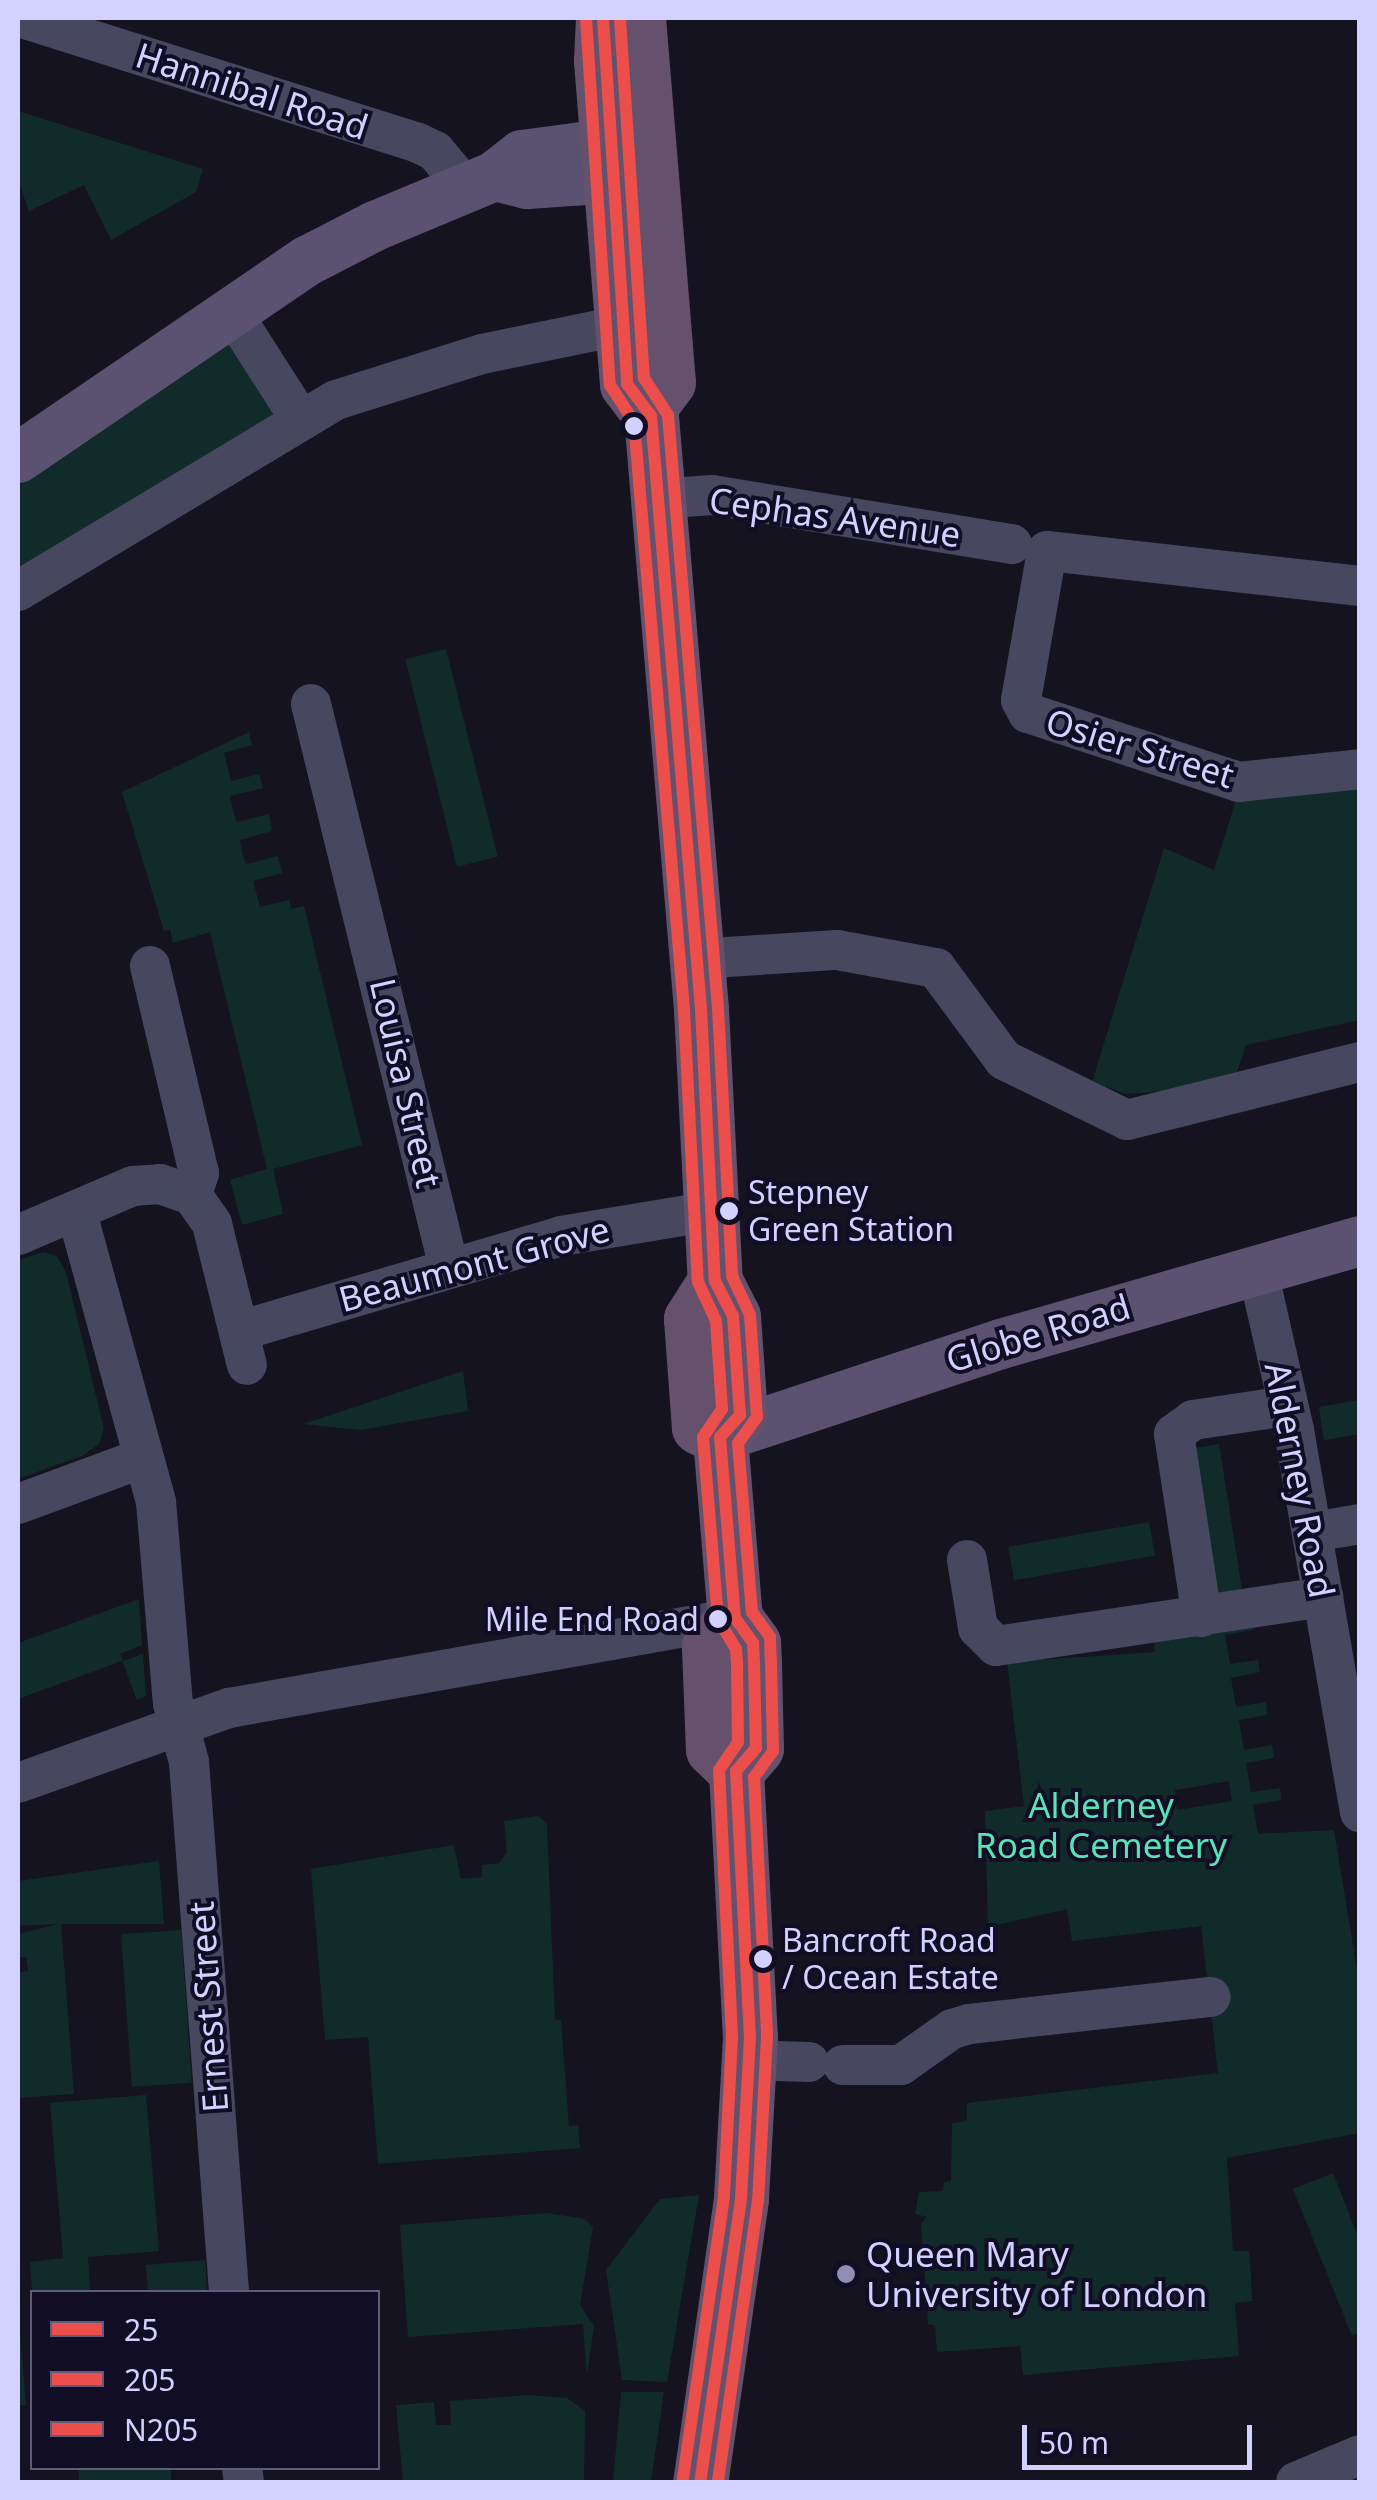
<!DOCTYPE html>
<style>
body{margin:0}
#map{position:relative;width:1377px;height:2500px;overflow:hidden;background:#14131f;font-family:"Noto Sans",sans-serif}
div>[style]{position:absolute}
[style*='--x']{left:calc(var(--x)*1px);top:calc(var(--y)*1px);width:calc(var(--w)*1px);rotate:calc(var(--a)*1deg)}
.green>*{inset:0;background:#112b2a;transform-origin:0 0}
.minor>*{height:40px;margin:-20px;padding:0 20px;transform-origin:20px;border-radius:20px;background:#474860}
.major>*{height:50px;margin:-25px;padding:0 25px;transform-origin:25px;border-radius:25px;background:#5b5271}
.highway>*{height:55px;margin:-27.5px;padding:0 27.5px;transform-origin:27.5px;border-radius:27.5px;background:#66516c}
.bus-1>*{height:12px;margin:-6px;padding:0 6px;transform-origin:6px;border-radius:6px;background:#ec4f4b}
.bus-2>*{height:12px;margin:-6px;padding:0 6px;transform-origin:6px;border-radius:6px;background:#ec4f4b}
.bus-3>*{height:12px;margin:-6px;padding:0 6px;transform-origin:6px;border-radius:6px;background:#ec4f4b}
.dots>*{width:28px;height:28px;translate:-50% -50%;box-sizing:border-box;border:5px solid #100d25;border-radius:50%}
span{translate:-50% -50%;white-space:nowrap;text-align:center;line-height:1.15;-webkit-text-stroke:8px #100d25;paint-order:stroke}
.bus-label{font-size:32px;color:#d3d1ff}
.left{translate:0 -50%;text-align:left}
.right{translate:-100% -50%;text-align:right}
.street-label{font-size:35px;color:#d3d1ff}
.park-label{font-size:35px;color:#57e5b8}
.poi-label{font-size:35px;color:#d3d1ff}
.frame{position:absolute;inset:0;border:20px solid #d3d1ff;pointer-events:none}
.legend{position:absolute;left:30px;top:2290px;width:350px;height:180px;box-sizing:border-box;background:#100d25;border:2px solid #5e5b7c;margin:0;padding:12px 18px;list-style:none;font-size:30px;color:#d3d1ff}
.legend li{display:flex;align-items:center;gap:20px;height:50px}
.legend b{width:50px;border:2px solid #5e5b7c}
.scale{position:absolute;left:1022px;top:2425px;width:230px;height:45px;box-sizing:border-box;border:5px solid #d3d1ff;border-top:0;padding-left:12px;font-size:30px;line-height:35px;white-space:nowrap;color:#d3d1ff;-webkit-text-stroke:8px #100d25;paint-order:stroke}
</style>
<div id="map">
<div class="green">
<i style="clip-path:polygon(18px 111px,203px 169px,196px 192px,111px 240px,84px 185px,29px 211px,18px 181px)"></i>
<i style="clip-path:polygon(232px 341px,275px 414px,18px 575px,18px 486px)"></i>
<i style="left:446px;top:649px;width:214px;height:42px;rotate:76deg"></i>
<i style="clip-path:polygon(249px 732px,252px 745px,224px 753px,231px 781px,259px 774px,263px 788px,230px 796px,233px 811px,237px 822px,269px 814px,272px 831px,240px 840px,242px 853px,246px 864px,278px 856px,282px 873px,253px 881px,260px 907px,289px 900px,291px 909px,304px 906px,362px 1145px,273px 1169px,283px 1214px,242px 1225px,230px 1180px,267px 1169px,210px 932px,173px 943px,170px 929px,164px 931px,122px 792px)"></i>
<i style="clip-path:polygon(1359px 785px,1359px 1020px,1246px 1045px,1237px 1072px,1163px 1091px,1127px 1094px,1092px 1082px,1164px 848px,1214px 870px,1237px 797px)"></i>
<i style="clip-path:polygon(43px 1252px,57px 1256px,66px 1272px,104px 1429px,99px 1444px,84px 1455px,18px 1479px,18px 1260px)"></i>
<i style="clip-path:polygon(463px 1371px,468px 1411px,360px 1430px,303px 1424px)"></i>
<i style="clip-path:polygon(1359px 1400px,1359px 1434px,1324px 1440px,1319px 1407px)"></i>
<i style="left:1219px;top:1444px;width:147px;height:28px;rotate:81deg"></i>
<i style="left:1149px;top:1522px;width:34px;height:143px;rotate:80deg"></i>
<i style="clip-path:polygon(139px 1599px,142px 1645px,120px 1654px,123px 1661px,143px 1654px,146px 1696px,137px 1700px,122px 1661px,18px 1699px,18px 1643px)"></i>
<i style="clip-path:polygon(evenodd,1252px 1623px,1253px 1630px,1225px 1635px,1230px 1664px,1258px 1660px,1260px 1672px,1231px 1678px,1236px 1707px,1266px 1702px,1267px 1715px,1239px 1720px,1244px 1750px,1272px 1745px,1273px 1751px,1274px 1758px,1246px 1763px,1251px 1792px,1280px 1788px,1281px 1800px,1253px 1805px,1258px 1834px,1334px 1830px,1359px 1982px,1360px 2133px,1227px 2158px,1233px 2251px,1249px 2251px,1251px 2275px,1252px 2301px,1235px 2303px,1239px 2356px,1023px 2375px,1020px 2346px,937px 2352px,935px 2326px,928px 2324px,921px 2223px,927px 2217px,915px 2214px,919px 2192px,943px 2191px,944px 2182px,951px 2181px,952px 2123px,967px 2121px,967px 2103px,1218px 2073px,1201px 1926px,1072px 1941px,1067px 1909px,988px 1927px,985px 1811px,1024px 1806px,1007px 1662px,1155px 1652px,1154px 1642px,1252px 1623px,1229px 1781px,1232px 1801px,1177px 1810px,1175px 1790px,1229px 1781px)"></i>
<i style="clip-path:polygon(538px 1816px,547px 1824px,555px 2020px,561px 2020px,569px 2126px,578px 2125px,580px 2148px,378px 2164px,368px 2037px,325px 2040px,311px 1869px,454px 1845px,461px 1879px,482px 1877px,482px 1865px,499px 1863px,507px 1852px,504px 1821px)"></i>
<i style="clip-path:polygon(159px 1861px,164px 1924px,61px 1924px,74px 2094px,18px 2098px,18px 1972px,28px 1971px,26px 1957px,18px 1957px,18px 1934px,59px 1924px,18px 1926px,18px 1881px)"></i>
<i style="left:181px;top:1930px;width:153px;height:60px;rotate:86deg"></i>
<i style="clip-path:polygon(146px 2095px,159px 2251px,88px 2257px,90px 2292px,32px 2294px,30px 2262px,63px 2258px,50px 2103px)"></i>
<i style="clip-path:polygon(1333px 2173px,1359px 2239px,1359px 2333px,1352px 2336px,1293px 2189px)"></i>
<i style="clip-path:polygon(699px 2195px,667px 2382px,622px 2380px,606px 2270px,660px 2199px)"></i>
<i style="clip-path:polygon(547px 2213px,585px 2219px,593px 2227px,580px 2305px,594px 2326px,587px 2375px,583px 2324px,408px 2337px,400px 2225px)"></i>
<i style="clip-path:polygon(205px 2260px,207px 2292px,148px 2292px,146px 2265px)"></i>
<i style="clip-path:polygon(18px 2306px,26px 2405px,18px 2405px)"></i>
<i style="clip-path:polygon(621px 2392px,664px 2392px,651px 2482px,613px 2482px)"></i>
<i style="clip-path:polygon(528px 2395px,567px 2398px,585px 2411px,584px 2482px,403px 2482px,396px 2405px,434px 2402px,436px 2425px,451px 2425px,450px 2401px)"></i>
<i style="left:79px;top:2468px;width:92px;height:14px"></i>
</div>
<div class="minor">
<i style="--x:22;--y:18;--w:415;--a:17.5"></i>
<i style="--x:418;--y:143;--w:19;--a:25"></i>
<i style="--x:435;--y:151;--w:50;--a:49.9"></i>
<i style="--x:231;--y:311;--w:128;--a:57.4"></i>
<i style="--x:658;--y:499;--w:54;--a:-4.2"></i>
<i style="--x:712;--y:495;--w:304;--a:9.3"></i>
<i style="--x:1360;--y:586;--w:315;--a:-173.6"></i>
<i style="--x:1047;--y:551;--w:151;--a:99.9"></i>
<i style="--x:1021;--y:700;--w:15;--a:62"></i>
<i style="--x:1028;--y:713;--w:222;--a:18.1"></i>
<i style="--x:1239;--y:782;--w:122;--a:-6.1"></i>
<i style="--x:18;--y:591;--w:371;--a:-31"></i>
<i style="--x:336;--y:400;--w:153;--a:-17.5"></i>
<i style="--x:482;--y:354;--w:144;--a:-11.6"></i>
<i style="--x:311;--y:704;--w:581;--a:76.25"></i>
<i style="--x:696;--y:959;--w:141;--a:-3.7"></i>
<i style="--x:837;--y:950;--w:101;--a:10.3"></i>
<i style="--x:936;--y:968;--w:114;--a:53.5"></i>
<i style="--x:1004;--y:1060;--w:137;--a:26"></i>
<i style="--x:1127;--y:1120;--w:240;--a:-14"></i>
<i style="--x:150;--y:966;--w:213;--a:76.7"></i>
<i style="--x:199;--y:1173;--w:23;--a:108"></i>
<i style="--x:77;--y:1213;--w:300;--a:74.7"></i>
<i style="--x:156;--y:1502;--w:202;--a:85.2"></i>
<i style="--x:173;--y:1703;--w:61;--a:74.8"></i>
<i style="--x:189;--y:1762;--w:532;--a:85.68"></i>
<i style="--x:18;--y:1235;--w:125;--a:-23.1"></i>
<i style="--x:133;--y:1186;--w:27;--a:-4"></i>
<i style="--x:160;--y:1184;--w:34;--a:19"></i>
<i style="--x:192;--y:1195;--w:35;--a:55"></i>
<i style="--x:212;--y:1224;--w:145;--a:76.1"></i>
<i style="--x:1257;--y:1267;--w:167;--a:77.2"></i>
<i style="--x:1294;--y:1430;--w:388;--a:80.2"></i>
<i style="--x:239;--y:1331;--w:336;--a:-16.4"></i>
<i style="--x:561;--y:1236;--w:153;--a:-9.4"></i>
<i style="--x:18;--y:1504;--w:133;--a:-20.2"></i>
<i style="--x:1313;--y:1532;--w:48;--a:-9.7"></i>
<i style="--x:967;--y:1560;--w:69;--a:80.8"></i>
<i style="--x:978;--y:1628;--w:25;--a:45"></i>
<i style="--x:996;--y:1646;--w:331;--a:-8.5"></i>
<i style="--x:1202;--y:1617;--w:185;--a:-98.7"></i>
<i style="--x:1174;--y:1434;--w:24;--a:-36"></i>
<i style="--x:1193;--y:1420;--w:96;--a:-8.4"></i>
<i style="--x:18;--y:1783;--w:224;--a:-19.6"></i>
<i style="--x:229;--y:1708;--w:514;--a:-10.09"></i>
<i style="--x:750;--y:2060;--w:59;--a:1.9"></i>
<i style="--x:843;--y:2065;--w:58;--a:0"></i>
<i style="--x:901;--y:2065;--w:62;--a:-35.2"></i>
<i style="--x:952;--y:2029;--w:18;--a:-16"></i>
<i style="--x:969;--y:2024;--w:243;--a:-6.4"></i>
<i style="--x:242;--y:2468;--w:14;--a:82"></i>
<i style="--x:1296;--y:2482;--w:69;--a:-22.9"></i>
</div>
<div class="major">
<i style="--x:495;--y:176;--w:33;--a:14"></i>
<i style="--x:527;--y:184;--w:122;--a:-3.8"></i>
<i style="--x:18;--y:458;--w:350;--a:-34.3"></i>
<i style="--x:307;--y:261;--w:76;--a:-27.2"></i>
<i style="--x:375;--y:226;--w:130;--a:-22.6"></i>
<i style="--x:495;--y:176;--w:34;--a:-38"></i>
<i style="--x:522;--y:155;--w:128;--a:-7.6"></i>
<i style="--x:720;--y:1437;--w:296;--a:-18.3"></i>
<i style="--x:1001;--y:1344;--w:373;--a:-16"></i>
</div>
<div class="highway">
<i style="--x:603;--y:18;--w:43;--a:92.7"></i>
<i style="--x:601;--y:61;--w:324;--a:85.4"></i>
<i style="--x:627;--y:384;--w:40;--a:53"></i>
<i style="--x:651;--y:416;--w:595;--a:85.18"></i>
<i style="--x:701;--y:1009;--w:272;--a:87.1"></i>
<i style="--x:715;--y:1281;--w:39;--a:63"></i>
<i style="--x:733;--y:1316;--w:99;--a:86"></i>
<i style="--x:740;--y:1415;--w:30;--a:132"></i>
<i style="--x:720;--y:1437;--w:182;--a:85.3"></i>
<i style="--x:735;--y:1618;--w:31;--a:54"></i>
<i style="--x:753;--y:1643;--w:20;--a:87"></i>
<i style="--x:754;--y:1663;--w:85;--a:88.7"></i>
<i style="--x:756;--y:1748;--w:30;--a:131"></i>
<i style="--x:736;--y:1771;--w:266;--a:87"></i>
<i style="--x:750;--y:2037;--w:162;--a:93.2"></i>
<i style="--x:741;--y:2199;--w:286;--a:98.2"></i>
<i style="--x:638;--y:18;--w:365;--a:85.3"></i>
<i style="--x:668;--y:382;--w:31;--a:127"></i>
<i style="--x:715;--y:1281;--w:45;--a:122.3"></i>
<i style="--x:691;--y:1319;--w:108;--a:85.8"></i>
<i style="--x:699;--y:1427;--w:23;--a:25"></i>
<i style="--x:735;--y:1618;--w:39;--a:132"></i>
<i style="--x:709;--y:1647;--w:102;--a:87.8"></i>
<i style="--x:713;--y:1749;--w:32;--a:44"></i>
</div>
<div class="bus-1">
<i style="--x:603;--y:18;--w:367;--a:86.2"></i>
<i style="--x:627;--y:384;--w:40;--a:53"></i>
<i style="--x:651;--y:416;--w:595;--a:85.18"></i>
<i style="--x:701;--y:1009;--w:272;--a:87.1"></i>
<i style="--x:715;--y:1281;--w:39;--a:63"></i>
<i style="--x:733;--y:1316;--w:99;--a:86"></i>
<i style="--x:740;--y:1415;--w:30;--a:132"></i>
<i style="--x:720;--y:1437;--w:182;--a:85.3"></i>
<i style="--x:735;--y:1618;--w:31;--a:54"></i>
<i style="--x:753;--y:1643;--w:20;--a:87"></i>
<i style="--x:754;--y:1663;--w:85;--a:88.7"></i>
<i style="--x:756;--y:1748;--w:30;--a:131"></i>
<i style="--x:736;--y:1771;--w:266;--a:87"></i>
<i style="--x:750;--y:2037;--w:162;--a:93.2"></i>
<i style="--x:741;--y:2199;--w:286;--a:98.2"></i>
</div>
<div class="bus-2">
<i style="--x:586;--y:18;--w:368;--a:86.3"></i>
<i style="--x:610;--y:385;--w:44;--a:57"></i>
<i style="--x:634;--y:422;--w:590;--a:85.14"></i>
<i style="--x:684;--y:1010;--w:272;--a:87.1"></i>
<i style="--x:698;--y:1282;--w:43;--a:65.2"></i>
<i style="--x:716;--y:1321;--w:88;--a:86.1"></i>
<i style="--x:722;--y:1409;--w:34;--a:124"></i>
<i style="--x:703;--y:1437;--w:183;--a:85.3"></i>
<i style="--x:718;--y:1619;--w:35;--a:59"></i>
<i style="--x:736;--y:1649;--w:15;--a:86"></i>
<i style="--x:737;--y:1664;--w:78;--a:89.3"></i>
<i style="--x:738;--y:1742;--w:34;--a:124"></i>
<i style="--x:719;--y:1770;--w:267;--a:87.2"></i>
<i style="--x:732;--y:2037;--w:160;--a:92.9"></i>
<i style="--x:724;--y:2197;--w:285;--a:98.3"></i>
</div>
<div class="bus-3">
<i style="--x:620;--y:19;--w:360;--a:86.2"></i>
<i style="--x:644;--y:378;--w:44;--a:57"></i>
<i style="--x:668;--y:415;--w:595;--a:85.18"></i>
<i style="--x:718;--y:1008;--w:268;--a:87"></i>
<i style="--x:732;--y:1276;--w:43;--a:65.2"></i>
<i style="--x:750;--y:1315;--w:102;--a:86.1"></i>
<i style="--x:757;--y:1417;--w:32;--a:126"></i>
<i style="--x:738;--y:1443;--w:170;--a:85.3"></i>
<i style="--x:752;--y:1612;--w:31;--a:54"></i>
<i style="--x:770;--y:1637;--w:25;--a:88"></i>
<i style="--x:771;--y:1662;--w:89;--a:88.7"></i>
<i style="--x:773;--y:1751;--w:32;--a:126"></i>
<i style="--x:754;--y:1777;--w:259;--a:87.1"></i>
<i style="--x:767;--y:2036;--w:164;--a:93.1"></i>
<i style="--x:758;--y:2200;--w:285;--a:98.1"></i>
</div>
<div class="dots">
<i style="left:634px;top:426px;background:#d3d1ff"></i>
<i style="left:729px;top:1211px;background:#d3d1ff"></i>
<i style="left:718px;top:1619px;background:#d3d1ff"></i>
<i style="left:763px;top:1959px;background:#d3d1ff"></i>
<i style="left:846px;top:2274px;background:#908eb1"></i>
</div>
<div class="bus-label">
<span class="left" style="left:748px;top:1211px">Stepney<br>Green Station</span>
<span class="right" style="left:699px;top:1619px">Mile End Road</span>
<span class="left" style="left:782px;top:1959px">Bancroft Road<br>/ Ocean Estate</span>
</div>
<div class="street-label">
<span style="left:252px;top:91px;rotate:18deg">Hannibal Road</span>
<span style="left:835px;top:517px;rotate:8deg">Cephas Avenue</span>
<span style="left:1140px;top:748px;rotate:17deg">Osier Street</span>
<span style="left:406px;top:1083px;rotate:77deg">Louisa Street</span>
<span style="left:474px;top:1264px;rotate:-15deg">Beaumont Grove</span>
<span style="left:1038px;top:1333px;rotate:-17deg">Globe Road</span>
<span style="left:1300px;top:1480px;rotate:79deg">Alderney Road</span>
<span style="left:208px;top:2007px;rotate:-94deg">Ernest Street</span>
</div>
<div class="park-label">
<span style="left:1101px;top:1825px">Alderney<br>Road Cemetery</span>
</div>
<div class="poi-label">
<span class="left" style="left:866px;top:2274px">Queen Mary<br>University of London</span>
</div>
<div class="frame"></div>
<ul class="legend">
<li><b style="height:12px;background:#ec4f4b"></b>25</li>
<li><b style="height:12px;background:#ec4f4b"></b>205</li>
<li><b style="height:12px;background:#ec4f4b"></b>N205</li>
</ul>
<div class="scale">50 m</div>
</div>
